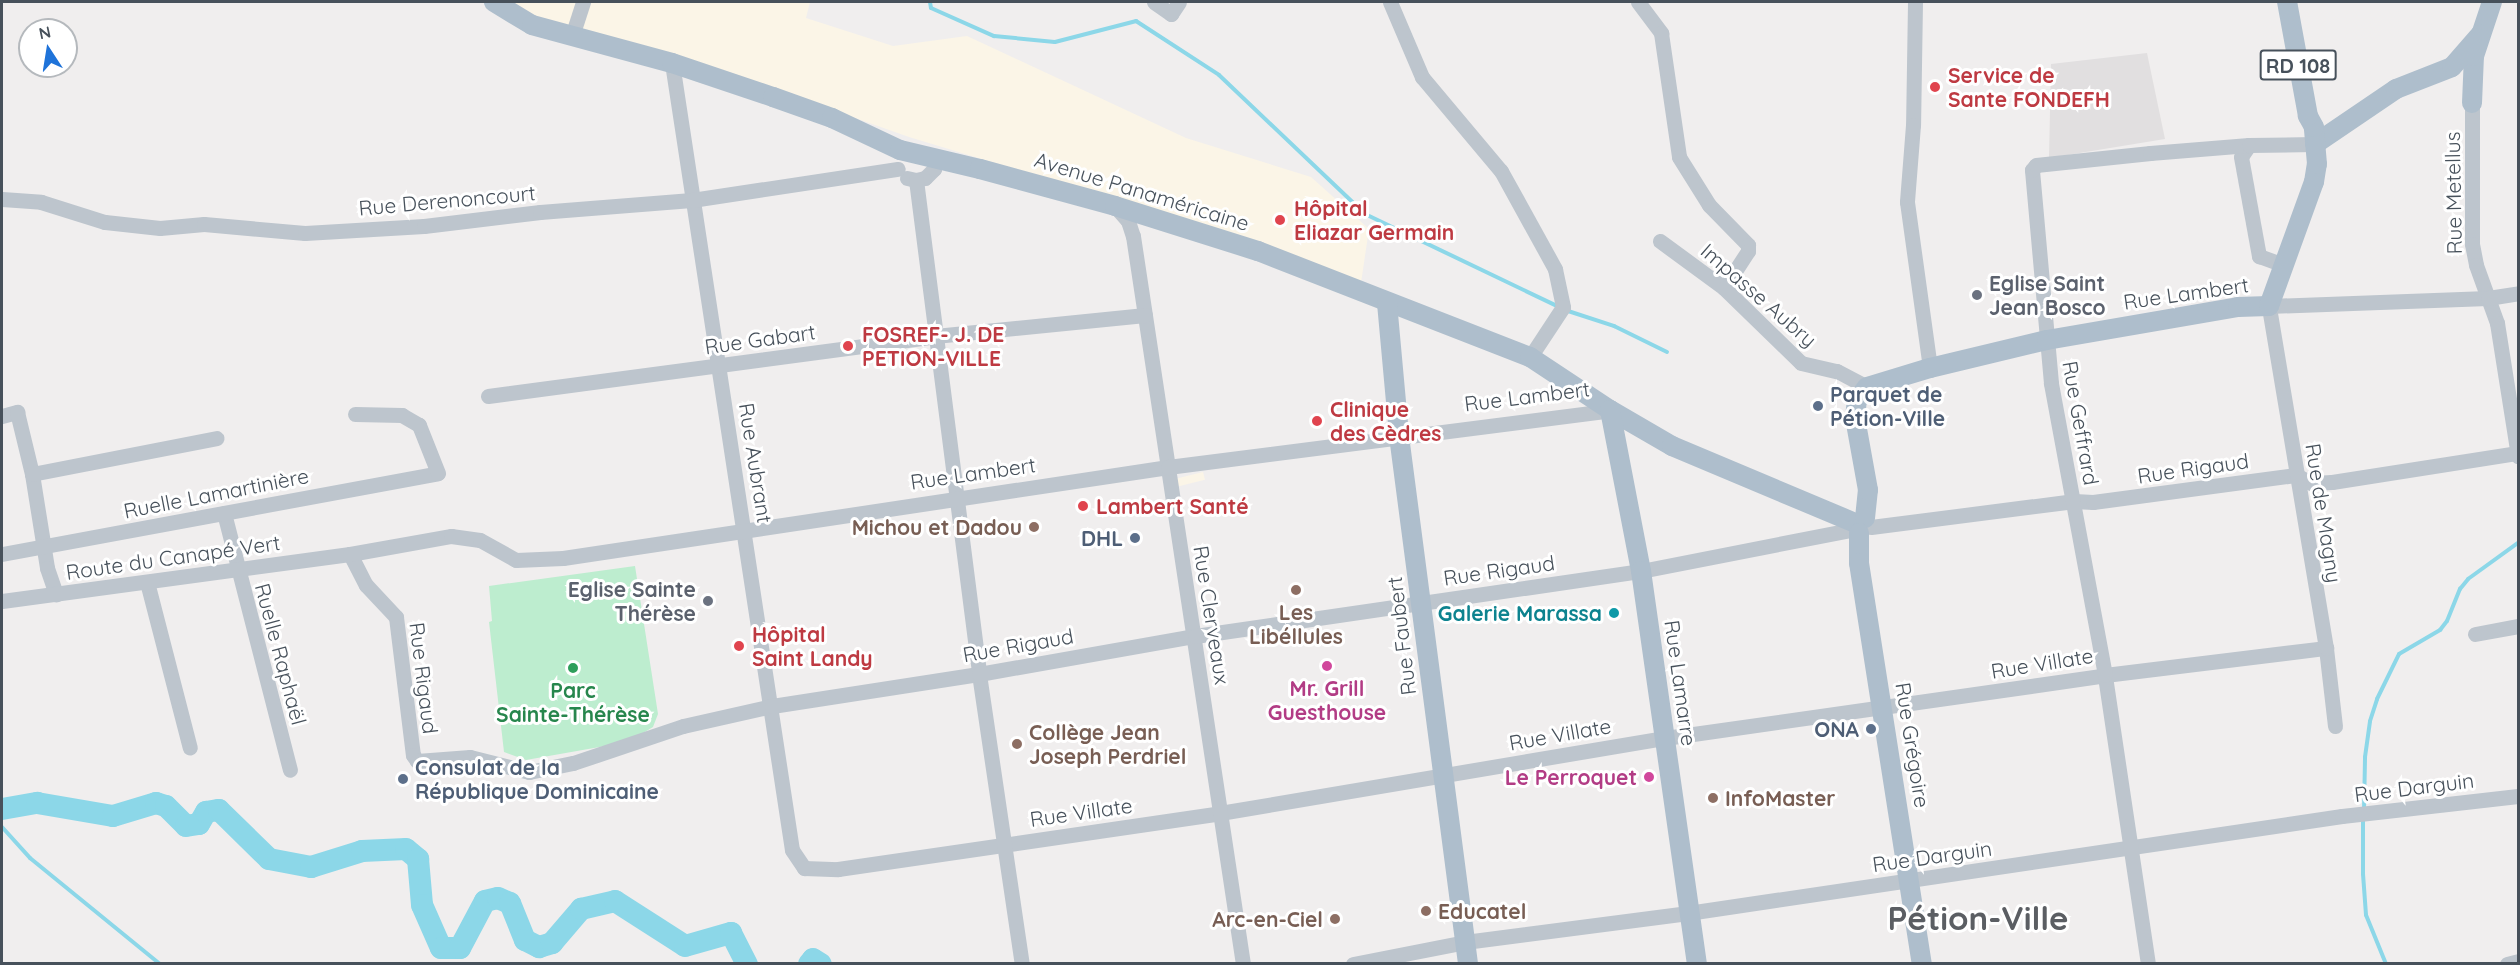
<!DOCTYPE html>
<meta charset="utf-8">
<style>
body{margin:0}
#map{position:relative;width:2520px;height:965px;overflow:hidden;background:#f0eeee;font-family:Quicksand,sans-serif}
div>[style]{position:absolute}
[style*='--x']{left:calc(var(--x)*1px);top:calc(var(--y)*1px);width:calc(var(--w)*1px);rotate:calc(var(--a)*1deg)}
.commercial>*{inset:0;background:#fbf5e7;transform-origin:0 0}
.education>*{inset:0;background:#e1dfe0}
.green>*{inset:0;background:#bdedcf}
.stream>*{height:4px;margin:-2px;padding:0 2px;transform-origin:2px;border-radius:2px;background:#8cd7e8}
.river>*{height:22px;margin:-11px;padding:0 11px;transform-origin:11px;border-radius:11px;background:#8cd7e8}
.minor>*{height:15px;margin:-7.5px;padding:0 7.5px;transform-origin:7.5px;border-radius:7.5px;background:#bdc5cd}
.major>*{height:20px;margin:-10px;padding:0 10px;transform-origin:10px;border-radius:10px;background:#aebecc}
.dots>*{width:16px;height:16px;translate:-50% -50%;box-sizing:border-box;border:3px solid #fff;border-radius:50%}
span{translate:-50% -50%;white-space:nowrap;text-align:center;line-height:1.15;-webkit-text-stroke:6px #fff;paint-order:stroke}
.shield-label span{padding:2px 4px;background:#fff;border:2px solid;border-radius:4px;-webkit-text-stroke-width:0}
.shield-label{font-size:20px;color:#47515b;font-weight:700}
.health-label{font-size:21px;color:#be3a42;font-weight:700}
.left{translate:0 -50%;text-align:left}
.street-label{font-size:21px;color:#47515b}
.worship-label{font-size:21px;color:#5b616d;font-weight:700}
.right{translate:-100% -50%;text-align:right}
.service-label{font-size:21px;color:#4e5e75;font-weight:700}
.education-label{font-size:21px;color:#785e54;font-weight:700}
.culture-label{font-size:21px;color:#0d838f;font-weight:700}
.hotel-label{font-size:21px;color:#b23c85;font-weight:700}
.leisure-label{font-size:21px;color:#27864d;font-weight:700}
.town-label{font-size:33px;color:#5b5e63;font-weight:700}
.frame{position:absolute;inset:0;border:3px solid #47515b;pointer-events:none}
.north{position:absolute;left:18px;top:18px;width:60px;height:60px;box-sizing:border-box;background:#fff;border:2px solid #b5b9bd;border-radius:50%;rotate:348deg;font-size:16px;font-weight:700;line-height:24px;text-align:center;color:#47515b}
.north::after{content:'';display:block;margin:auto;width:21px;height:27px;background:#1f73d9;clip-path:polygon(50% 0,100% 100%,50% 72%,0 100%)}
</style>
<div id="map">
<div class="commercial">
<i style="clip-path:polygon(513px 2px,810px 2px,806px 18px,893px 46px,967px 36px,1186px 138px,1311px 177px,1369px 229px,1361px 283px,1207px 227px,909px 137px,770px 88px,560px 32px)"></i>
<i style="left:1203px;top:472px;width:8px;height:27px;rotate:76deg"></i>
</div>
<div class="education">
<i style="clip-path:polygon(2147px 53px,2165px 139px,2049px 158px,2051px 64px)"></i>
</div>
<div class="green">
<i style="clip-path:polygon(635px 566px,658px 714px,653px 727px,628px 742px,526px 760px,504px 752px,489px 622px,492px 621px,489px 586px)"></i>
</div>
<div class="stream">
<i style="--x:930;--y:2;--w:6;--a:81"></i>
<i style="--x:931;--y:8;--w:69;--a:24"></i>
<i style="--x:994;--y:36;--w:61;--a:5.6"></i>
<i style="--x:1055;--y:42;--w:84;--a:-14.5"></i>
<i style="--x:1136;--y:21;--w:99;--a:33"></i>
<i style="--x:1219;--y:75;--w:202;--a:43.6"></i>
<i style="--x:1365;--y:214;--w:215;--a:25.6"></i>
<i style="--x:1565;--y:310;--w:52;--a:18.1"></i>
<i style="--x:1614;--y:326;--w:59;--a:26.1"></i>
<i style="--x:2364;--y:811;--w:54;--a:-88.9"></i>
<i style="--x:2365;--y:757;--w:36;--a:-82"></i>
<i style="--x:2370;--y:721;--w:23;--a:-72"></i>
<i style="--x:2377;--y:699;--w:50;--a:-63.9"></i>
<i style="--x:2399;--y:654;--w:48;--a:-30.3"></i>
<i style="--x:2440;--y:630;--w:11;--a:-52"></i>
<i style="--x:2447;--y:621;--w:35;--a:-68"></i>
<i style="--x:2460;--y:589;--w:13;--a:-51"></i>
<i style="--x:2468;--y:579;--w:62;--a:-35.8"></i>
<i style="--x:2363;--y:819;--w:55;--a:90"></i>
<i style="--x:2363;--y:874;--w:41;--a:85.8"></i>
<i style="--x:2366;--y:915;--w:53;--a:67.8"></i>
<i style="--x:2;--y:827;--w:42;--a:47.9"></i>
<i style="--x:30;--y:858;--w:168;--a:39.2"></i>
</div>
<div class="river">
<i style="--x:2;--y:809;--w:36;--a:-10"></i>
<i style="--x:37;--y:803;--w:77;--a:9.7"></i>
<i style="--x:113;--y:816;--w:45;--a:-16.8"></i>
<i style="--x:156;--y:803;--w:10;--a:17"></i>
<i style="--x:166;--y:806;--w:28;--a:45"></i>
<i style="--x:186;--y:826;--w:13;--a:-9"></i>
<i style="--x:199;--y:824;--w:14;--a:-60"></i>
<i style="--x:206;--y:812;--w:13;--a:-9"></i>
<i style="--x:219;--y:810;--w:70;--a:44.4"></i>
<i style="--x:269;--y:859;--w:43;--a:10.8"></i>
<i style="--x:311;--y:867;--w:53;--a:-17.4"></i>
<i style="--x:362;--y:851;--w:44;--a:-2.6"></i>
<i style="--x:406;--y:849;--w:16;--a:40"></i>
<i style="--x:418;--y:859;--w:46;--a:85"></i>
<i style="--x:422;--y:905;--w:47;--a:66.2"></i>
<i style="--x:441;--y:948;--w:19;--a:0"></i>
<i style="--x:460;--y:948;--w:53;--a:-62"></i>
<i style="--x:485;--y:901;--w:13;--a:-13"></i>
<i style="--x:498;--y:898;--w:13;--a:23"></i>
<i style="--x:510;--y:903;--w:40;--a:68"></i>
<i style="--x:525;--y:940;--w:16;--a:27"></i>
<i style="--x:539;--y:947;--w:14;--a:-17"></i>
<i style="--x:552;--y:943;--w:45;--a:-49.5"></i>
<i style="--x:581;--y:909;--w:35;--a:-13"></i>
<i style="--x:615;--y:901;--w:83;--a:32.7"></i>
<i style="--x:685;--y:946;--w:48;--a:-15.8"></i>
<i style="--x:731;--y:933;--w:35;--a:63"></i>
<i style="--x:809;--y:964;--w:6;--a:-51"></i>
<i style="--x:813;--y:959;--w:9;--a:32"></i>
</div>
<div class="minor">
<i style="--x:1154;--y:2;--w:21;--a:35"></i>
<i style="--x:1171;--y:14;--w:14;--a:-56"></i>
<i style="--x:1390;--y:2;--w:82;--a:66.9"></i>
<i style="--x:1422;--y:77;--w:123;--a:50"></i>
<i style="--x:1501;--y:171;--w:112;--a:61.1"></i>
<i style="--x:1555;--y:269;--w:39;--a:78"></i>
<i style="--x:1563;--y:307;--w:60;--a:123.4"></i>
<i style="--x:1638;--y:2;--w:39;--a:53"></i>
<i style="--x:1661;--y:33;--w:125;--a:81.7"></i>
<i style="--x:1679;--y:157;--w:57;--a:58"></i>
<i style="--x:1709;--y:205;--w:56;--a:45.7"></i>
<i style="--x:1748;--y:245;--w:6;--a:90"></i>
<i style="--x:1748;--y:251;--w:44;--a:123"></i>
<i style="--x:1915;--y:2;--w:123;--a:90.9"></i>
<i style="--x:1913;--y:125;--w:77;--a:94.5"></i>
<i style="--x:1907;--y:202;--w:168;--a:82.1"></i>
<i style="--x:572;--y:36;--w:36;--a:-72"></i>
<i style="--x:672;--y:63;--w:796;--a:81.33"></i>
<i style="--x:792;--y:850;--w:22;--a:56"></i>
<i style="--x:804;--y:868;--w:34;--a:2"></i>
<i style="--x:838;--y:869;--w:386;--a:-8.3"></i>
<i style="--x:1220;--y:813;--w:451;--a:-9.6"></i>
<i style="--x:1665;--y:738;--w:444;--a:-8.1"></i>
<i style="--x:2105;--y:675;--w:223;--a:-7"></i>
<i style="--x:2472;--y:103;--w:141;--a:90"></i>
<i style="--x:2472;--y:244;--w:21;--a:79"></i>
<i style="--x:2476;--y:265;--w:62;--a:70.1"></i>
<i style="--x:2497;--y:323;--w:135;--a:81"></i>
<i style="--x:2249;--y:145;--w:14;--a:124"></i>
<i style="--x:2241;--y:157;--w:101;--a:79.7"></i>
<i style="--x:2259;--y:256;--w:27;--a:20"></i>
<i style="--x:907;--y:178;--w:9;--a:13"></i>
<i style="--x:916;--y:180;--w:9;--a:-13"></i>
<i style="--x:925;--y:178;--w:13;--a:-45"></i>
<i style="--x:934;--y:169;--w:9;--a:-77"></i>
<i style="--x:916;--y:180;--w:498;--a:82.7"></i>
<i style="--x:979;--y:674;--w:293;--a:81.6"></i>
<i style="--x:2;--y:199;--w:39;--a:4"></i>
<i style="--x:41;--y:202;--w:67;--a:17.4"></i>
<i style="--x:105;--y:222;--w:55;--a:6.2"></i>
<i style="--x:160;--y:228;--w:44;--a:-5.2"></i>
<i style="--x:204;--y:224;--w:101;--a:5.1"></i>
<i style="--x:305;--y:233;--w:119;--a:-3.4"></i>
<i style="--x:424;--y:226;--w:117;--a:-6.9"></i>
<i style="--x:540;--y:212;--w:152;--a:-4.5"></i>
<i style="--x:692;--y:200;--w:208;--a:-8.6"></i>
<i style="--x:1115;--y:206;--w:20;--a:49"></i>
<i style="--x:1128;--y:221;--w:16;--a:72"></i>
<i style="--x:1133;--y:236;--w:736;--a:81.41"></i>
<i style="--x:1660;--y:241;--w:79;--a:36.3"></i>
<i style="--x:1724;--y:288;--w:107;--a:44.2"></i>
<i style="--x:1801;--y:363;--w:37;--a:13"></i>
<i style="--x:1837;--y:371;--w:34;--a:28"></i>
<i style="--x:488;--y:396;--w:451;--a:-7.6"></i>
<i style="--x:935;--y:336;--w:211;--a:-5.7"></i>
<i style="--x:2;--y:416;--w:16;--a:-15"></i>
<i style="--x:17;--y:412;--w:64;--a:76.4"></i>
<i style="--x:32;--y:474;--w:95;--a:80.9"></i>
<i style="--x:47;--y:568;--w:28;--a:71"></i>
<i style="--x:32;--y:474;--w:188;--a:-11"></i>
<i style="--x:224;--y:513;--w:265;--a:75.6"></i>
<i style="--x:1871;--y:527;--w:205;--a:-7.3"></i>
<i style="--x:2074;--y:501;--w:19;--a:3"></i>
<i style="--x:2093;--y:502;--w:205;--a:-7.6"></i>
<i style="--x:2296;--y:475;--w:17;--a:28"></i>
<i style="--x:2311;--y:483;--w:21;--a:-3"></i>
<i style="--x:2332;--y:482;--w:188;--a:-8.9"></i>
<i style="--x:2;--y:554;--w:443;--a:-10.5"></i>
<i style="--x:438;--y:473;--w:52;--a:-111.6"></i>
<i style="--x:419;--y:425;--w:20;--a:-150"></i>
<i style="--x:402;--y:415;--w:47;--a:-178.8"></i>
<i style="--x:350;--y:554;--w:35;--a:63"></i>
<i style="--x:366;--y:585;--w:44;--a:46.8"></i>
<i style="--x:396;--y:617;--w:139;--a:83"></i>
<i style="--x:413;--y:755;--w:7;--a:56"></i>
<i style="--x:417;--y:761;--w:53;--a:-4.3"></i>
<i style="--x:470;--y:757;--w:61;--a:14.3"></i>
<i style="--x:529;--y:772;--w:45;--a:-11.6"></i>
<i style="--x:573;--y:763;--w:116;--a:-18.6"></i>
<i style="--x:683;--y:726;--w:91;--a:-12.7"></i>
<i style="--x:772;--y:706;--w:209;--a:-8.8"></i>
<i style="--x:979;--y:674;--w:219;--a:-10"></i>
<i style="--x:1195;--y:636;--w:451;--a:-8.3"></i>
<i style="--x:1641;--y:571;--w:218;--a:-11.1"></i>
<i style="--x:147;--y:582;--w:171;--a:75.5"></i>
<i style="--x:2;--y:601;--w:351;--a:-7.7"></i>
<i style="--x:350;--y:554;--w:103;--a:-10.1"></i>
<i style="--x:451;--y:536;--w:29;--a:8"></i>
<i style="--x:480;--y:540;--w:41;--a:29.1"></i>
<i style="--x:516;--y:560;--w:47;--a:-2.4"></i>
<i style="--x:563;--y:558;--w:612;--a:-8.55"></i>
<i style="--x:1168;--y:467;--w:446;--a:-7.3"></i>
<i style="--x:2475;--y:634;--w:44;--a:-10.5"></i>
<i style="--x:2335;--y:726;--w:79;--a:-96.6"></i>
<i style="--x:2326;--y:648;--w:347;--a:-99.5"></i>
<i style="--x:2269;--y:306;--w:219;--a:-2.1"></i>
<i style="--x:2488;--y:298;--w:30;--a:-9"></i>
<i style="--x:1353;--y:964;--w:114;--a:-11.1"></i>
<i style="--x:1465;--y:942;--w:225;--a:-7.4"></i>
<i style="--x:1688;--y:913;--w:661;--a:-8.44"></i>
<i style="--x:2342;--y:816;--w:177;--a:-6.5"></i>
<i style="--x:2148;--y:964;--w:292;--a:-98.5"></i>
<i style="--x:2105;--y:675;--w:297;--a:-100.5"></i>
<i style="--x:2051;--y:383;--w:214;--a:-95.1"></i>
<i style="--x:2032;--y:170;--w:6;--a:-51"></i>
<i style="--x:2036;--y:165;--w:115;--a:-6"></i>
<i style="--x:2150;--y:153;--w:99;--a:-4.6"></i>
<i style="--x:2249;--y:145;--w:66;--a:-0.9"></i>
<i style="--x:2507;--y:964;--w:11;--a:-15"></i>
</div>
<div class="major">
<i style="--x:494;--y:2;--w:44;--a:31.2"></i>
<i style="--x:532;--y:25;--w:145;--a:15.2"></i>
<i style="--x:672;--y:63;--w:107;--a:18.6"></i>
<i style="--x:773;--y:97;--w:63;--a:19.6"></i>
<i style="--x:832;--y:118;--w:75;--a:25.2"></i>
<i style="--x:900;--y:150;--w:82;--a:13.4"></i>
<i style="--x:980;--y:169;--w:140;--a:15.3"></i>
<i style="--x:1115;--y:206;--w:150;--a:17.5"></i>
<i style="--x:1258;--y:251;--w:292;--a:21.3"></i>
<i style="--x:1530;--y:357;--w:96;--a:33.5"></i>
<i style="--x:1610;--y:410;--w:72;--a:30.1"></i>
<i style="--x:1672;--y:446;--w:199;--a:22.8"></i>
<i style="--x:2472;--y:103;--w:47;--a:-87.6"></i>
<i style="--x:2474;--y:56;--w:57;--a:-71.6"></i>
<i style="--x:2315;--y:144;--w:98;--a:-34.2"></i>
<i style="--x:2396;--y:89;--w:60;--a:-21.4"></i>
<i style="--x:2452;--y:67;--w:43;--a:-48.8"></i>
<i style="--x:1387;--y:303;--w:134;--a:84.8"></i>
<i style="--x:1399;--y:436;--w:532;--a:82.55"></i>
<i style="--x:1610;--y:410;--w:164;--a:79.1"></i>
<i style="--x:1641;--y:571;--w:397;--a:81.9"></i>
<i style="--x:1865;--y:518;--w:28;--a:-84"></i>
<i style="--x:1868;--y:490;--w:73;--a:-100.2"></i>
<i style="--x:1855;--y:418;--w:18;--a:-84"></i>
<i style="--x:1857;--y:400;--w:16;--a:-52"></i>
<i style="--x:1867;--y:387;--w:66;--a:-16.8"></i>
<i style="--x:1930;--y:368;--w:120;--a:-13.5"></i>
<i style="--x:2047;--y:340;--w:194;--a:-9.8"></i>
<i style="--x:2238;--y:307;--w:31;--a:-2"></i>
<i style="--x:2269;--y:306;--w:132;--a:-70.1"></i>
<i style="--x:2314;--y:182;--w:18;--a:-81"></i>
<i style="--x:2317;--y:164;--w:37;--a:-95"></i>
<i style="--x:2314;--y:127;--w:13;--a:-119"></i>
<i style="--x:2308;--y:116;--w:116;--a:-100.4"></i>
<i style="--x:1859;--y:533;--w:30;--a:90"></i>
<i style="--x:1859;--y:563;--w:406;--a:81.1"></i>
</div>
<div class="dots">
<i style="left:1935px;top:87px;background:#e0444e"></i>
<i style="left:1280px;top:220px;background:#e0444e"></i>
<i style="left:1977px;top:295px;background:#6b7280"></i>
<i style="left:848px;top:346px;background:#e0444e"></i>
<i style="left:1818px;top:406px;background:#5c6f8a"></i>
<i style="left:1317px;top:421px;background:#e0444e"></i>
<i style="left:1083px;top:506px;background:#e0444e"></i>
<i style="left:1034px;top:527px;background:#8d6e63"></i>
<i style="left:1135px;top:538px;background:#5c6f8a"></i>
<i style="left:1296px;top:590px;background:#8d6e63"></i>
<i style="left:708px;top:601px;background:#6b7280"></i>
<i style="left:1614px;top:613px;background:#0f9aa8"></i>
<i style="left:739px;top:646px;background:#e0444e"></i>
<i style="left:1327px;top:666px;background:#d1479c"></i>
<i style="left:573px;top:668px;background:#2e9e5b"></i>
<i style="left:1871px;top:729px;background:#5c6f8a"></i>
<i style="left:1017px;top:744px;background:#8d6e63"></i>
<i style="left:1649px;top:777px;background:#d1479c"></i>
<i style="left:403px;top:779px;background:#5c6f8a"></i>
<i style="left:1713px;top:798px;background:#8d6e63"></i>
<i style="left:1426px;top:911px;background:#8d6e63"></i>
<i style="left:1335px;top:919px;background:#8d6e63"></i>
</div>
<div class="shield-label">
<span style="left:2298px;top:65px">RD 108</span>
</div>
<div class="health-label">
<span class="left" style="left:1948px;top:87px">Service de<br>Sante FONDEFH</span>
<span class="left" style="left:1294px;top:220px">Hôpital<br>Eliazar Germain</span>
<span class="left" style="left:862px;top:346px">FOSREF- J. DE<br>PETION-VILLE</span>
<span class="left" style="left:1330px;top:421px">Clinique<br>des Cèdres</span>
<span class="left" style="left:1096px;top:506px">Lambert Santé</span>
<span class="left" style="left:752px;top:646px">Hôpital<br>Saint Landy</span>
</div>
<div class="street-label">
<span style="left:1142px;top:191px;rotate:17deg">Avenue Panaméricaine</span>
<span style="left:2453px;top:193px;rotate:-91deg">Rue Metellus</span>
<span style="left:447px;top:200px;rotate:-5deg">Rue Derenoncourt</span>
<span style="left:2186px;top:293px;rotate:-8deg">Rue Lambert</span>
<span style="left:1759px;top:295px;rotate:41deg">Impasse Aubry</span>
<span style="left:760px;top:339px;rotate:-8deg">Rue Gabart</span>
<span style="left:1527px;top:396px;rotate:-7deg">Rue Lambert</span>
<span style="left:2081px;top:423px;rotate:80deg">Rue Geffrard</span>
<span style="left:756px;top:463px;rotate:81deg">Rue Aubrant</span>
<span style="left:2193px;top:468px;rotate:-8deg">Rue Rigaud</span>
<span style="left:973px;top:473px;rotate:-8deg">Rue Lambert</span>
<span style="left:216px;top:493px;rotate:-11deg">Ruelle Lamartinière</span>
<span style="left:2324px;top:513px;rotate:81deg">Rue de Magny</span>
<span style="left:173px;top:557px;rotate:-8deg">Route du Canapé Vert</span>
<span style="left:1499px;top:570px;rotate:-8deg">Rue Rigaud</span>
<span style="left:1212px;top:615px;rotate:81deg">Rue Clerveaux</span>
<span style="left:1401px;top:636px;rotate:-97deg">Rue Faubert</span>
<span style="left:1018px;top:645px;rotate:-10deg">Rue Rigaud</span>
<span style="left:281px;top:654px;rotate:75deg">Ruelle Raphaël</span>
<span style="left:2042px;top:663px;rotate:-9deg">Rue Villate</span>
<span style="left:424px;top:678px;rotate:83deg">Rue Rigaud</span>
<span style="left:1681px;top:683px;rotate:82deg">Rue Lamarre</span>
<span style="left:1560px;top:734px;rotate:-10deg">Rue Villate</span>
<span style="left:1913px;top:745px;rotate:81deg">Rue Grégoire</span>
<span style="left:2414px;top:787px;rotate:-7deg">Rue Darguin</span>
<span style="left:1081px;top:812px;rotate:-8deg">Rue Villate</span>
<span style="left:1932px;top:856px;rotate:-8deg">Rue Darguin</span>
</div>
<div class="worship-label">
<span class="left" style="left:1989px;top:295px">Eglise Saint<br>Jean Bosco</span>
<span class="right" style="left:696px;top:601px">Eglise Sainte<br>Thérèse</span>
</div>
<div class="service-label">
<span class="left" style="left:1830px;top:406px">Parquet de<br>Pétion-Ville</span>
<span class="right" style="left:1123px;top:538px">DHL</span>
<span class="right" style="left:1859px;top:729px">ONA</span>
<span class="left" style="left:415px;top:779px">Consulat de la<br>République Dominicaine</span>
</div>
<div class="education-label">
<span class="right" style="left:1022px;top:527px">Michou et Dadou</span>
<span style="left:1296px;top:624px">Les<br>Libéllules</span>
<span class="left" style="left:1029px;top:744px">Collège Jean<br>Joseph Perdriel</span>
<span class="left" style="left:1725px;top:798px">InfoMaster</span>
<span class="left" style="left:1438px;top:911px">Educatel</span>
<span class="right" style="left:1323px;top:919px">Arc-en-Ciel</span>
</div>
<div class="culture-label">
<span class="right" style="left:1602px;top:613px">Galerie Marassa</span>
</div>
<div class="hotel-label">
<span style="left:1327px;top:700px">Mr. Grill<br>Guesthouse</span>
<span class="right" style="left:1637px;top:777px">Le Perroquet</span>
</div>
<div class="leisure-label">
<span style="left:573px;top:702px">Parc<br>Sainte-Thérèse</span>
</div>
<div class="town-label">
<span style="left:1978px;top:918px">Pétion-Ville</span>
</div>
<div class="frame"></div>
<div class="north">N</div>
</div>
